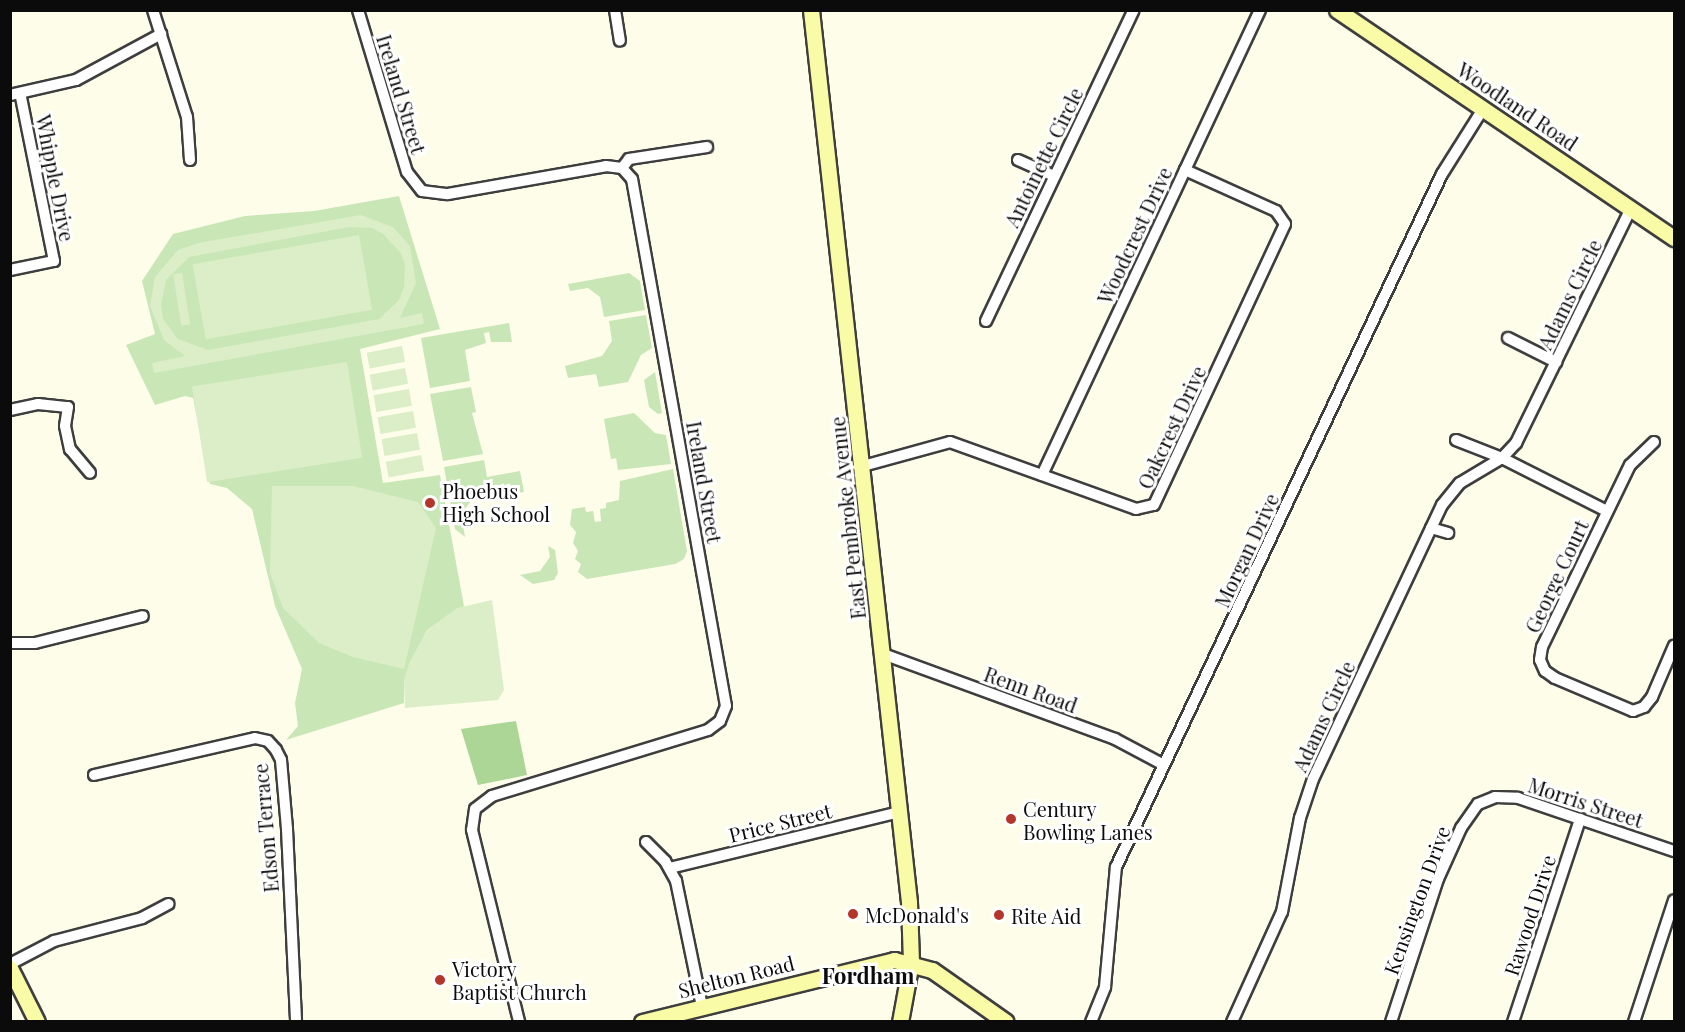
<!DOCTYPE html>
<style>
body{margin:0}
#map{position:relative;width:1685px;height:1032px;overflow:hidden;background:#fefdea;font-family:"Playfair Display",serif}
div>[style]{position:absolute}
[style*='--x']{left:calc(var(--x)*1px);top:calc(var(--y)*1px);width:calc(var(--w)*1px);rotate:calc(var(--a)*1deg)}
.green>*{inset:0;background:#c9e6b6}
.forest>*{inset:0;background:#abd696}
.pitch>*{inset:0;background:#dbeec7;transform-origin:0 0}
.roads{filter:drop-shadow(2px 0 #3e3e3e) drop-shadow(-2px 0 #3e3e3e) drop-shadow(0 2px #3e3e3e) drop-shadow(0 -2px #3e3e3e)}
.street>*{height:10px;margin:-5px;padding:0 5px;transform-origin:5px;border-radius:5px;background:#fff}
.secondary>*{height:15px;margin:-7.5px;padding:0 7.5px;transform-origin:7.5px;border-radius:7.5px;background:#fafba7}
.dots>*{width:16px;height:16px;translate:-50% -50%;box-sizing:border-box;border:3px solid #fff;border-radius:50%}
span{translate:-50% -50%;white-space:nowrap;text-align:center;line-height:1.15;-webkit-text-stroke:6px #fff;paint-order:stroke}
.street-label{font-size:20px;color:#0b0b0b}
.poi-label{font-size:20px;color:#0b0b0b}
.left{translate:0 -50%;text-align:left}
.quarter-label{font-size:22px;color:#0b0b0b;font-weight:700}
.frame{position:absolute;inset:0;border:12px solid #0b0b0b;pointer-events:none}
</style>
<div id="map">
<div class="green">
<i style="clip-path:polygon(399px 196px,440px 329px,360px 349px,383px 483px,440px 475px,464px 606px,427px 630px,404px 681px,404px 703px,286px 740px,298px 726px,295px 703px,302px 669px,275px 606px,252px 509px,227px 488px,210px 484px,193px 398px,185px 396px,155px 405px,126px 345px,155px 334px,142px 281px,173px 234px,245px 216px,314px 211px)"></i>
<i style="clip-path:polygon(629px 273px,640px 281px,645px 310px,604px 317px,600px 297px,588px 288px,570px 291px,568px 284px)"></i>
<i style="clip-path:polygon(646px 315px,652px 348px,641px 355px,628px 382px,599px 387px,596px 374px,568px 378px,565px 366px,602px 356px,612px 341px,609px 321px)"></i>
<i style="clip-path:polygon(509px 323px,512px 342px,491px 342px,489px 332px,484px 333px,486px 343px,465px 350px,470px 381px,430px 388px,421px 338px)"></i>
<i style="clip-path:polygon(655px 372px,662px 413px,658px 414px,649px 407px,644px 380px)"></i>
<i style="clip-path:polygon(471px 387px,476px 412px,472px 413px,483px 454px,443px 461px,430px 394px)"></i>
<i style="clip-path:polygon(634px 413px,655px 433px,666px 435px,671px 464px,618px 470px,616px 458px,611px 459px,604px 419px)"></i>
<i style="clip-path:polygon(484px 460px,487px 477px,520px 471px,524px 492px,505px 495px,496px 488px,492px 497px,471px 501px,461px 514px,465px 537px,455px 529px,444px 467px)"></i>
<i style="clip-path:polygon(673px 469px,687px 551px,684px 559px,675px 564px,587px 579px,578px 572px,581px 564px,575px 559px,578px 551px,573px 543px,576px 532px,570px 525px,572px 509px,585px 507px,586px 512px,593px 511px,595px 522px,601px 521px,600px 509px,606px 508px,606px 503px,619px 500px,620px 481px)"></i>
<i style="clip-path:polygon(548px 546px,555px 550px,558px 573px,554px 580px,533px 584px,520px 575px,540px 571px,550px 557px)"></i>
</div>
<div class="forest">
<i style="clip-path:polygon(516px 721px,527px 775px,478px 785px,461px 729px)"></i>
</div>
<div class="pitch">
<i style="clip-path:polygon(evenodd,361px 215px,393px 227px,410px 246px,416px 283px,400px 318px,422px 313px,424px 324px,154px 373px,152px 363px,185px 356px,164px 340px,150px 306px,155px 277px,178px 250px,198px 243px,361px 215px,349px 227px,372px 228px,383px 234px,400px 252px,405px 264px,404px 287px,399px 300px,379px 319px,208px 350px,178px 339px,163px 319px,161px 305px,166px 280px,189px 257px,349px 227px)"></i>
<i style="left:359px;top:235px;width:76px;height:169px;rotate:80deg"></i>
<i style="left:182px;top:273px;width:52px;height:9px;rotate:81deg"></i>
<i style="left:402px;top:346px;width:16px;height:36px;rotate:79deg"></i>
<i style="left:347px;top:362px;width:97px;height:157px;rotate:81deg"></i>
<i style="left:405px;top:368px;width:16px;height:36px;rotate:79deg"></i>
<i style="left:409px;top:389px;width:17px;height:36px;rotate:80deg"></i>
<i style="left:413px;top:411px;width:17px;height:36px;rotate:80deg"></i>
<i style="left:417px;top:433px;width:17px;height:36px;rotate:80deg"></i>
<i style="left:421px;top:455px;width:16px;height:36px;rotate:79deg"></i>
<i style="clip-path:polygon(272px 486px,353px 486px,418px 502px,436px 528px,404px 669px,353px 657px,319px 643px,283px 608px,270px 573px)"></i>
<i style="clip-path:polygon(492px 600px,504px 690px,498px 700px,405px 708px,404px 681px,409px 663px,427px 630px,457px 608px)"></i>
</div>
<div class="roads">
<div class="street">
<i style="--x:153;--y:10;--w:112;--a:72.4"></i>
<i style="--x:187;--y:117;--w:43;--a:86"></i>
<i style="--x:358;--y:10;--w:169;--a:73.2"></i>
<i style="--x:407;--y:172;--w:24;--a:52"></i>
<i style="--x:422;--y:191;--w:26;--a:7"></i>
<i style="--x:448;--y:194;--w:160;--a:-10"></i>
<i style="--x:606;--y:166;--w:16;--a:7"></i>
<i style="--x:622;--y:168;--w:15;--a:48"></i>
<i style="--x:632;--y:179;--w:535;--a:79.89"></i>
<i style="--x:726;--y:706;--w:16;--a:112"></i>
<i style="--x:720;--y:721;--w:15;--a:143"></i>
<i style="--x:708;--y:730;--w:226;--a:163"></i>
<i style="--x:492;--y:796;--w:21;--a:143"></i>
<i style="--x:475;--y:809;--w:21;--a:98"></i>
<i style="--x:472;--y:830;--w:198;--a:76.2"></i>
<i style="--x:615;--y:10;--w:31;--a:81"></i>
<i style="--x:10;--y:95;--w:68;--a:-12.8"></i>
<i style="--x:76;--y:80;--w:97;--a:-28.4"></i>
<i style="--x:1018;--y:160;--w:37;--a:24"></i>
<i style="--x:622;--y:168;--w:11;--a:-52"></i>
<i style="--x:629;--y:159;--w:79;--a:-8.7"></i>
<i style="--x:10;--y:270;--w:45;--a:-11.6"></i>
<i style="--x:54;--y:261;--w:171;--a:-101.4"></i>
<i style="--x:986;--y:321;--w:344;--a:-64.6"></i>
<i style="--x:1508;--y:338;--w:54;--a:26.6"></i>
<i style="--x:10;--y:410;--w:29;--a:-12"></i>
<i style="--x:38;--y:404;--w:30;--a:6"></i>
<i style="--x:68;--y:407;--w:19;--a:99"></i>
<i style="--x:65;--y:426;--w:24;--a:78"></i>
<i style="--x:70;--y:449;--w:31;--a:50"></i>
<i style="--x:1456;--y:440;--w:49;--a:21.4"></i>
<i style="--x:1502;--y:458;--w:118;--a:26.8"></i>
<i style="--x:1654;--y:442;--w:33;--a:136"></i>
<i style="--x:1630;--y:465;--w:202;--a:115.8"></i>
<i style="--x:1542;--y:647;--w:13;--a:99"></i>
<i style="--x:1540;--y:660;--w:12;--a:66"></i>
<i style="--x:1545;--y:671;--w:12;--a:35"></i>
<i style="--x:1555;--y:678;--w:85;--a:22.9"></i>
<i style="--x:1633;--y:711;--w:12;--a:-20"></i>
<i style="--x:1644;--y:707;--w:13;--a:-51"></i>
<i style="--x:1652;--y:697;--w:56;--a:-66.7"></i>
<i style="--x:863;--y:466;--w:90;--a:-15.4"></i>
<i style="--x:950;--y:442;--w:198;--a:19.8"></i>
<i style="--x:1136;--y:509;--w:18;--a:-13"></i>
<i style="--x:1154;--y:505;--w:310;--a:-65"></i>
<i style="--x:1285;--y:224;--w:16;--a:-125"></i>
<i style="--x:1276;--y:211;--w:100;--a:-155.7"></i>
<i style="--x:1042;--y:475;--w:514;--a:-64.88"></i>
<i style="--x:1431;--y:528;--w:18;--a:16"></i>
<i style="--x:10;--y:643;--w:25;--a:0"></i>
<i style="--x:35;--y:643;--w:111;--a:-14"></i>
<i style="--x:883;--y:654;--w:247;--a:20.1"></i>
<i style="--x:1115;--y:739;--w:55;--a:28"></i>
<i style="--x:94;--y:775;--w:165;--a:-12.9"></i>
<i style="--x:255;--y:738;--w:13;--a:13"></i>
<i style="--x:268;--y:741;--w:12;--a:48"></i>
<i style="--x:276;--y:750;--w:11;--a:63"></i>
<i style="--x:281;--y:760;--w:69;--a:85"></i>
<i style="--x:287;--y:829;--w:193;--a:87.3"></i>
<i style="--x:646;--y:842;--w:27;--a:45"></i>
<i style="--x:665;--y:861;--w:23;--a:61"></i>
<i style="--x:676;--y:881;--w:129;--a:78.3"></i>
<i style="--x:670;--y:868;--w:237;--a:-13.7"></i>
<i style="--x:10;--y:964;--w:50;--a:-27.6"></i>
<i style="--x:54;--y:941;--w:91;--a:-14.6"></i>
<i style="--x:142;--y:918;--w:30;--a:-28"></i>
<i style="--x:1091;--y:1022;--w:38;--a:-68"></i>
<i style="--x:1105;--y:987;--w:121;--a:-84.8"></i>
<i style="--x:1116;--y:867;--w:766;--a:-64.81"></i>
<i style="--x:1442;--y:174;--w:77;--a:-57.8"></i>
<i style="--x:1232;--y:1022;--w:121;--a:-65.6"></i>
<i style="--x:1282;--y:912;--w:96;--a:-79.2"></i>
<i style="--x:1300;--y:818;--w:41;--a:-71.6"></i>
<i style="--x:1313;--y:779;--w:303;--a:-64.8"></i>
<i style="--x:1442;--y:505;--w:28;--a:-51"></i>
<i style="--x:1460;--y:483;--w:49;--a:-30.8"></i>
<i style="--x:1502;--y:458;--w:21;--a:-47"></i>
<i style="--x:1516;--y:443;--w:262;--a:-63.9"></i>
<i style="--x:1391;--y:1022;--w:151;--a:-71.8"></i>
<i style="--x:1438;--y:879;--w:56;--a:-65.7"></i>
<i style="--x:1461;--y:828;--w:29;--a:-55"></i>
<i style="--x:1478;--y:804;--w:18;--a:-22"></i>
<i style="--x:1495;--y:797;--w:23;--a:2"></i>
<i style="--x:1518;--y:798;--w:165;--a:18.8"></i>
<i style="--x:1513;--y:1022;--w:214;--a:-71.7"></i>
<i style="--x:1634;--y:1022;--w:128;--a:-71.8"></i>
</div>
<div class="secondary">
<i style="--x:811;--y:10;--w:897;--a:83.73"></i>
<i style="--x:909;--y:902;--w:60;--a:88.1"></i>
<i style="--x:911;--y:962;--w:61;--a:100.4"></i>
<i style="--x:1337;--y:10;--w:407;--a:34.1"></i>
<i style="--x:10;--y:968;--w:60;--a:63.4"></i>
<i style="--x:642;--y:1022;--w:260;--a:-13.8"></i>
<i style="--x:894;--y:960;--w:39;--a:15"></i>
<i style="--x:932;--y:970;--w:90;--a:35.1"></i>
</div>
</div>
<div class="dots">
<i style="left:430px;top:503px;background:#b4352a"></i>
<i style="left:1011px;top:819px;background:#b4352a"></i>
<i style="left:853px;top:914px;background:#b4352a"></i>
<i style="left:999px;top:915px;background:#b4352a"></i>
<i style="left:440px;top:980px;background:#b4352a"></i>
</div>
<div class="street-label">
<span style="left:402px;top:94px;rotate:73deg">Ireland Street</span>
<span style="left:1518px;top:106px;rotate:34deg">Woodland Road</span>
<span style="left:1043px;top:157px;rotate:-64deg">Antoinette Circle</span>
<span style="left:56px;top:178px;rotate:79deg">Whipple Drive</span>
<span style="left:1134px;top:235px;rotate:-65deg">Woodcrest Drive</span>
<span style="left:1569px;top:294px;rotate:-64deg">Adams Circle</span>
<span style="left:1171px;top:427px;rotate:-65deg">Oakcrest Drive</span>
<span style="left:705px;top:482px;rotate:80deg">Ireland Street</span>
<span style="left:847px;top:518px;rotate:-96deg">East Pembroke Avenue</span>
<span style="left:1246px;top:550px;rotate:-65deg">Morgan Drive</span>
<span style="left:1556px;top:576px;rotate:-65deg">George Court</span>
<span style="left:1031px;top:689px;rotate:20deg">Renn Road</span>
<span style="left:1323px;top:716px;rotate:-65deg">Adams Circle</span>
<span style="left:1586px;top:802px;rotate:18deg">Morris Street</span>
<span style="left:780px;top:822px;rotate:-14deg">Price Street</span>
<span style="left:265px;top:828px;rotate:-95deg">Edson Terrace</span>
<span style="left:1416px;top:900px;rotate:-70deg">Kensington Drive</span>
<span style="left:1529px;top:915px;rotate:-72deg">Rawood Drive</span>
<span style="left:736px;top:976px;rotate:-14deg">Shelton Road</span>
</div>
<div class="poi-label">
<span class="left" style="left:442px;top:502px">Phoebus<br>High School</span>
<span class="left" style="left:1023px;top:820px">Century<br>Bowling Lanes</span>
<span class="left" style="left:865px;top:914px">McDonald's</span>
<span class="left" style="left:1011px;top:915px">Rite Aid</span>
<span class="left" style="left:452px;top:980px">Victory<br>Baptist Church</span>
</div>
<div class="quarter-label">
<span style="left:868px;top:976px">Fordham</span>
</div>
<div class="frame"></div>
</div>
